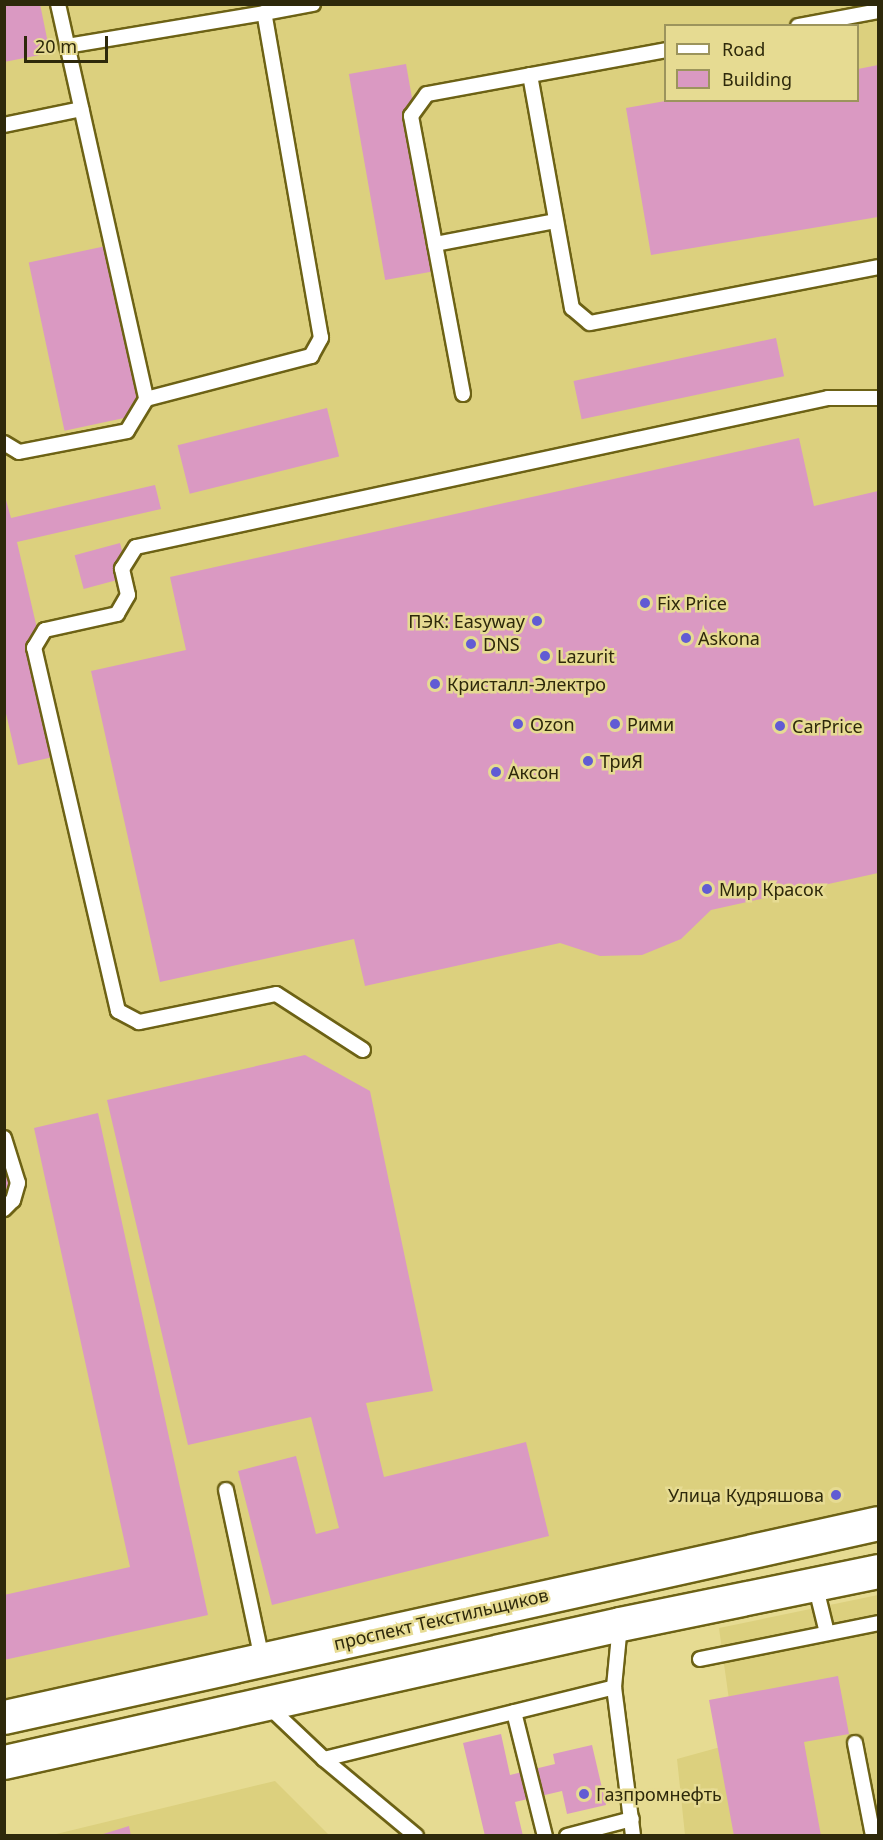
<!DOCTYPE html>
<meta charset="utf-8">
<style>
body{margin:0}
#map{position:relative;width:883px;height:1840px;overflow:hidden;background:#e6db92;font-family:"Noto Sans",sans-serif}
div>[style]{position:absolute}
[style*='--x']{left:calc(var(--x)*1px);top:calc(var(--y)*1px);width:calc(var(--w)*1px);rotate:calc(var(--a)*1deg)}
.built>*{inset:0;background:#dcd07e}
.building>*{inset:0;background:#da99c2;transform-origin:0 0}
.roads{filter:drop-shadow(2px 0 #6d6215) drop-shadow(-2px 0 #6d6215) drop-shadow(0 2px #6d6215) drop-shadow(0 -2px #6d6215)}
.service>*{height:14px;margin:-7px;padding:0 7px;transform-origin:7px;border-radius:7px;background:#fff}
.secondary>*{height:33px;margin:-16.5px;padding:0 16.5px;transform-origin:16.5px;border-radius:16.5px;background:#fff}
.dots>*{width:16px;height:16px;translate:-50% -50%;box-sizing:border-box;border:3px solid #e6db92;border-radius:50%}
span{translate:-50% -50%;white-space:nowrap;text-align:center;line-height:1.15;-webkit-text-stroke:5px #e6db92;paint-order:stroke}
.poi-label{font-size:18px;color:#2e290b}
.left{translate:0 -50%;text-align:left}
.right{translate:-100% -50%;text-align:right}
.street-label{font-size:18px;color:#2e290b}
.frame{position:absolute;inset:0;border:6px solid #2e290b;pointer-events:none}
.legend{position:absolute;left:664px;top:24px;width:195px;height:78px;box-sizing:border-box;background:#e6db92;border:2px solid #9c945c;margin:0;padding:8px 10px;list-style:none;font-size:18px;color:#2e290b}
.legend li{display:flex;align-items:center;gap:12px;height:30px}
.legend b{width:30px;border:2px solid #9c945c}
.scale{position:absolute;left:24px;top:36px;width:84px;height:27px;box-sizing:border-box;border:3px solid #2e290b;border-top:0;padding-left:8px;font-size:18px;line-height:21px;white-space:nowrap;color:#2e290b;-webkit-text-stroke:4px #e6db92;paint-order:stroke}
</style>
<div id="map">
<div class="built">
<i style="clip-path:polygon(evenodd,5px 5px,878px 5px,878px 1529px,5px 1714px,5px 5px,666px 26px,858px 26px,858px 100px,666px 100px,666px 26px)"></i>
<i style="clip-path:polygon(878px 1595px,878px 1835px,685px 1835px,677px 1759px,735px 1743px,719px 1628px)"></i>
<i style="clip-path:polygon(275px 1781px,329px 1835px,48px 1836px)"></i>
</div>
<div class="building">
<i style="clip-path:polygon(4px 4px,40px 4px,50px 53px,4px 62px)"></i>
<i style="left:406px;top:64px;width:209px;height:58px;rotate:80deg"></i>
<i style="clip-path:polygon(878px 65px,878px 217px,651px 255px,626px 108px,671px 100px,858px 100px,858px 69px)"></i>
<i style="left:106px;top:246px;width:172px;height:79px;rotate:78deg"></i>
<i style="left:776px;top:338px;width:39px;height:207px;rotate:78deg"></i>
<i style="left:327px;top:408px;width:50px;height:154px;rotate:76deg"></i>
<i style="clip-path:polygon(799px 438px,814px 506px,878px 491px,878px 873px,711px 910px,681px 939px,642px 955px,600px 956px,560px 943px,365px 986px,354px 939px,160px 982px,91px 671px,186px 650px,170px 577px)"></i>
<i style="clip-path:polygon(155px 485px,161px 509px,17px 542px,66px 754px,18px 765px,4px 705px,4px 493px,11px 518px)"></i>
<i style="left:120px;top:543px;width:35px;height:47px;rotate:75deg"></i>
<i style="clip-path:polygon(305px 1055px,370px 1091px,433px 1391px,366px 1403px,384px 1477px,526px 1442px,549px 1536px,272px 1605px,238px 1471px,296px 1456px,316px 1534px,339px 1528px,311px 1417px,188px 1445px,107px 1100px)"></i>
<i style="clip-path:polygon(98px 1113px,208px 1615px,4px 1660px,4px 1595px,130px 1567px,34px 1128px)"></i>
<i style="clip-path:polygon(4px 1161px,14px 1186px,4px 1189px)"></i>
<i style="clip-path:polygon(838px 1676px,849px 1734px,804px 1742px,821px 1836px,734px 1836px,709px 1700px)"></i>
<i style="clip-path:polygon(501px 1734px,510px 1775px,555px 1764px,553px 1754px,592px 1745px,606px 1805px,567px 1814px,562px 1791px,515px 1802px,523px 1836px,485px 1836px,463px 1743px)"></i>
<i style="clip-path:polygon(129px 1826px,131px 1836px,100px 1836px,100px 1835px)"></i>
</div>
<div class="roads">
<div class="service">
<i style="--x:58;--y:4;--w:405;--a:77.4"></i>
<i style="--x:798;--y:26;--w:81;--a:-10.6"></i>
<i style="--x:67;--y:46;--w:200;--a:-9.5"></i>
<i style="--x:530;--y:75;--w:237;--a:79.8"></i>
<i style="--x:572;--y:308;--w:23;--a:40"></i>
<i style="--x:590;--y:323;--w:293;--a:-11"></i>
<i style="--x:4;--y:125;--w:79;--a:-11.7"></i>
<i style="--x:435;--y:244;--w:123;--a:-10.8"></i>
<i style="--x:463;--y:394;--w:283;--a:-100.6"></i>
<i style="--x:411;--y:116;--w:27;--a:-54"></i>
<i style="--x:427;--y:94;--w:243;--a:-10.4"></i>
<i style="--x:4;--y:443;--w:17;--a:31"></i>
<i style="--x:19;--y:452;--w:110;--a:-11"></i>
<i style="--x:127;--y:431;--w:37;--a:-59"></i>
<i style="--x:146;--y:399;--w:171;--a:-14.6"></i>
<i style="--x:311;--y:356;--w:21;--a:-61"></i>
<i style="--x:321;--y:338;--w:330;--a:-99.9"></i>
<i style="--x:264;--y:13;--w:50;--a:-10.4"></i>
<i style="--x:363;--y:1050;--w:103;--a:-147.2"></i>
<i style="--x:276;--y:994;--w:140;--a:168.4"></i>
<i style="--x:139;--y:1022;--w:24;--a:-152"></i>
<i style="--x:118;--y:1011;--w:373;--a:-103"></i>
<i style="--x:34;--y:648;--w:21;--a:-59"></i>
<i style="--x:45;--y:630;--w:74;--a:-12.5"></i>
<i style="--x:117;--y:614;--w:22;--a:-60"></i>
<i style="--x:128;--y:595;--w:27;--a:-103"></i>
<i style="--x:122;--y:569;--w:26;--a:-58"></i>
<i style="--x:136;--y:547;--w:708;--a:-12.15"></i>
<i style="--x:828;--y:398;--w:50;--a:0"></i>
<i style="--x:4;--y:1138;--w:47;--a:72.7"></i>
<i style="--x:18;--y:1183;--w:18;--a:106"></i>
<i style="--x:13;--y:1200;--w:13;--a:135"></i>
<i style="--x:226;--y:1490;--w:174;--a:78"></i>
<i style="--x:815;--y:1584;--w:50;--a:76.2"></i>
<i style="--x:700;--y:1659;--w:182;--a:-11.4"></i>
<i style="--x:614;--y:1687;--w:150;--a:82.7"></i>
<i style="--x:267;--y:1705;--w:79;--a:43.5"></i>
<i style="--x:324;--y:1759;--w:299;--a:-13.9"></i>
<i style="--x:614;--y:1687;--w:62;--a:-84.5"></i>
<i style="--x:514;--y:1712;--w:128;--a:76"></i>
<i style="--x:855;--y:1743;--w:95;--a:79"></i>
<i style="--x:324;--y:1759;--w:120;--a:39.9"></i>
<i style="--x:567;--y:1836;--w:67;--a:-14.7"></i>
</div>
<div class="secondary">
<i style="--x:4;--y:1717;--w:895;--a:-12.51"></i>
<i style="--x:4;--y:1762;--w:631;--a:-12.63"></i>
<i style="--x:620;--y:1624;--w:263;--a:-11.6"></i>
</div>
</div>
<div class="dots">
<i style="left:645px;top:603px;background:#615bd4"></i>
<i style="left:537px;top:621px;background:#615bd4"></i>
<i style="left:686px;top:638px;background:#615bd4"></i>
<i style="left:471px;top:644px;background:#615bd4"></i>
<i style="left:545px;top:656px;background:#615bd4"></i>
<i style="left:435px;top:684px;background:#615bd4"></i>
<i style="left:518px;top:724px;background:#615bd4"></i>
<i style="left:615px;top:724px;background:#615bd4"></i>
<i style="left:780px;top:726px;background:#615bd4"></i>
<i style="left:588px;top:761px;background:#615bd4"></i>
<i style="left:496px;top:772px;background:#615bd4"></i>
<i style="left:707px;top:889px;background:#615bd4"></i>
<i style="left:836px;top:1495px;background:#615bd4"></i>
<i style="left:584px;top:1794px;background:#615bd4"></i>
</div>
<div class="poi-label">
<span class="left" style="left:657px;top:603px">Fix Price</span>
<span class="right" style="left:525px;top:621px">ПЭК: Easyway</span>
<span class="left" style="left:698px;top:638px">Askona</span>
<span class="left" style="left:483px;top:644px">DNS</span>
<span class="left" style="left:557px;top:656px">Lazurit</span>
<span class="left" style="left:447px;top:684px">Кристалл-Электро</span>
<span class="left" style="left:530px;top:724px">Ozon</span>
<span class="left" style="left:627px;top:724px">Рими</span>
<span class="left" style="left:792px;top:726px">CarPrice</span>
<span class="left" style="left:600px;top:761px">ТриЯ</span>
<span class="left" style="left:508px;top:772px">Аксон</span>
<span class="left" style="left:719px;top:889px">Мир Красок</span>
<span class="right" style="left:824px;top:1495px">Улица Кудряшова</span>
<span class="left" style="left:596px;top:1794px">Газпромнефть</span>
</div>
<div class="street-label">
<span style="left:441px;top:1619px;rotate:-13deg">проспект Текстильщиков</span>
</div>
<div class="frame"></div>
<ul class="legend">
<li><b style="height:8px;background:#fff"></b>Road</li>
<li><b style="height:16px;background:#da99c2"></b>Building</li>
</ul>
<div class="scale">20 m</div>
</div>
